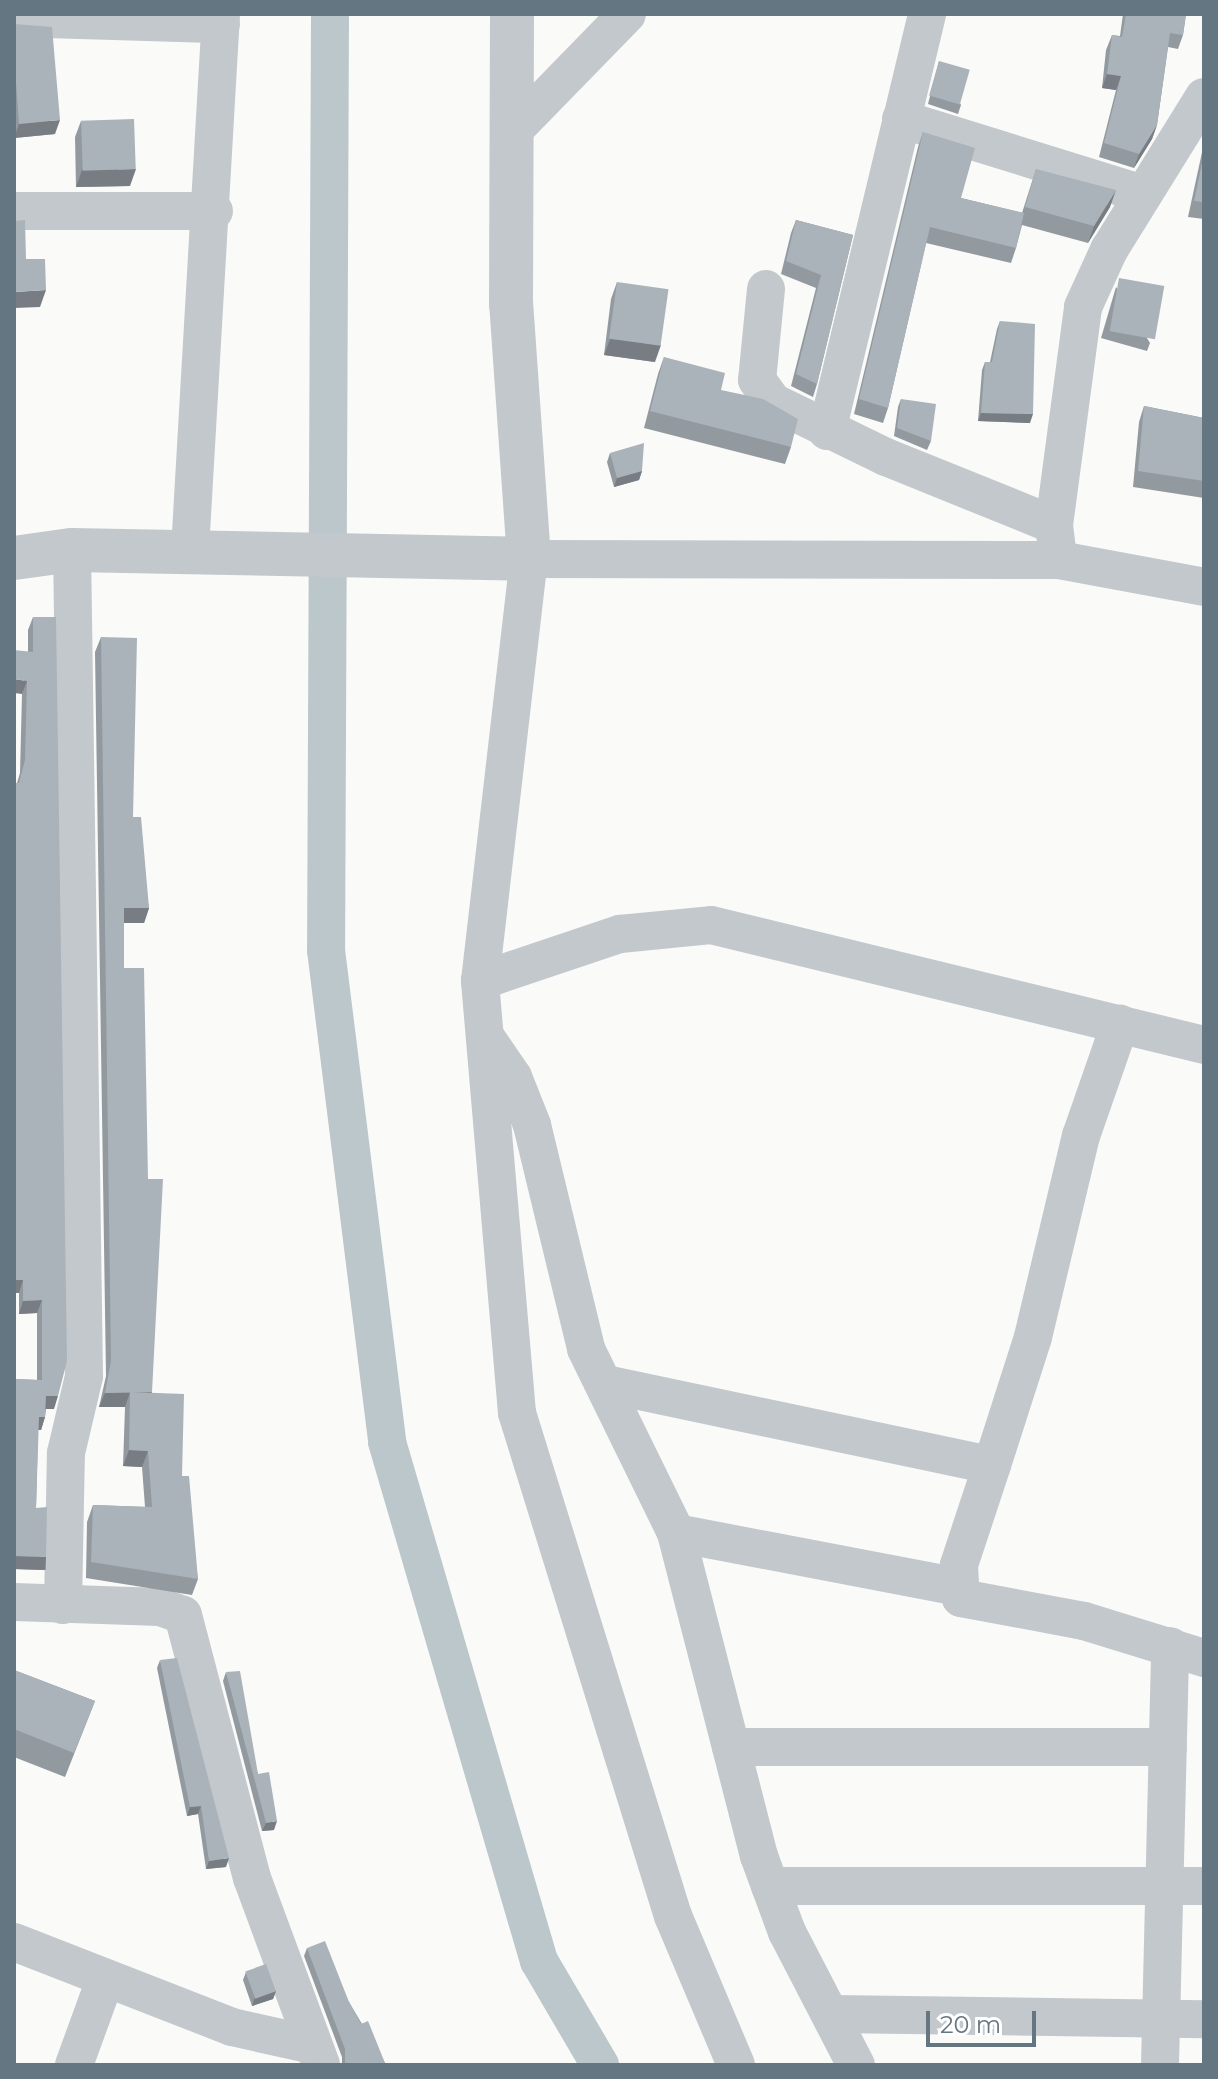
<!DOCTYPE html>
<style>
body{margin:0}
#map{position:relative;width:1218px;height:2079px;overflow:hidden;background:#fafaf8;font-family:Montserrat,sans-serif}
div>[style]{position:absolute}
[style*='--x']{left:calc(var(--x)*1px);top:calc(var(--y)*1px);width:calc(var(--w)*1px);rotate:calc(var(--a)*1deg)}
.canal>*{height:38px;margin:-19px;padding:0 19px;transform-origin:19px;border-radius:19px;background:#bbc7cb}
.minor>*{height:38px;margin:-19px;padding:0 19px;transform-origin:19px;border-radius:19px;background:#c3c8cc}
.tertiary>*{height:44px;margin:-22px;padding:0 22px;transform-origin:22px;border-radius:22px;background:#c3c8cc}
.wall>*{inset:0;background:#929a9f}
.shaded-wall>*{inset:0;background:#777d82;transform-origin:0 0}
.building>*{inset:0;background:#aab3b9;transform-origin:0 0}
span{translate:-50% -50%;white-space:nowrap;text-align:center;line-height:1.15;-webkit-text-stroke:8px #fff;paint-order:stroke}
.frame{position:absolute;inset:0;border:16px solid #657683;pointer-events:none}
.scale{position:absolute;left:926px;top:2011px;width:110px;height:36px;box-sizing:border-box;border:4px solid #657683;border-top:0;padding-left:10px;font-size:24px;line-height:28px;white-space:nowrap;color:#657683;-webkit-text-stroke:6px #fff;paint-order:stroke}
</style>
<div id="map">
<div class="canal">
<i style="--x:330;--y:14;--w:936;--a:90.24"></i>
<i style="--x:326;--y:950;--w:496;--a:82.9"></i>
<i style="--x:387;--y:1442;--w:541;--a:73.68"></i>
<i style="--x:539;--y:1961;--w:121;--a:59.6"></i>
</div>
<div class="minor">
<i style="--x:14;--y:18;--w:207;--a:1.7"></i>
<i style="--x:901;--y:119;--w:253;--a:17.2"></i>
<i style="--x:513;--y:131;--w:163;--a:-45.7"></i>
<i style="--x:14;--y:211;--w:200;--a:0"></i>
<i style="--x:766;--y:289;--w:91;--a:95.6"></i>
<i style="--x:757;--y:380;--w:27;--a:54"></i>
<i style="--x:773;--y:402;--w:126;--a:26"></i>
<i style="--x:886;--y:457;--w:181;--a:22"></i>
<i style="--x:1054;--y:525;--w:23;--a:83"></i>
<i style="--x:827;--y:431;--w:429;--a:-76.5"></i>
<i style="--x:1054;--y:525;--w:220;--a:-82.4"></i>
<i style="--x:1083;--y:307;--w:63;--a:-65.5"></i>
<i style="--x:1109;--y:250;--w:180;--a:-58.2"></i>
<i style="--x:190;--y:550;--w:537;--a:-86.69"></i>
<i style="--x:480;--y:981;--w:148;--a:-18.6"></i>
<i style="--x:620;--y:934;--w:91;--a:-5.6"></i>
<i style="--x:711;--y:925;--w:507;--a:13.68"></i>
<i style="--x:487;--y:1039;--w:46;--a:55.6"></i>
<i style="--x:513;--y:1077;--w:52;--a:68.4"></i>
<i style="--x:532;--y:1125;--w:230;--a:76.4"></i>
<i style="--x:586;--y:1349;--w:205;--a:63.9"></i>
<i style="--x:676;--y:1533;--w:333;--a:75.6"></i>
<i style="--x:759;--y:1856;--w:81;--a:69.8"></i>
<i style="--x:787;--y:1932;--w:150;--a:62.6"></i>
<i style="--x:606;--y:1384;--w:394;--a:11.9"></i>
<i style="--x:992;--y:1465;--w:105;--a:108.3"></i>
<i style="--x:959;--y:1565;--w:33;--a:87"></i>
<i style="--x:961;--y:1598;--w:125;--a:10.6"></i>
<i style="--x:1084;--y:1621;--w:126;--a:17.1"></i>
<i style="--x:992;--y:1465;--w:134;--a:-72.2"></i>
<i style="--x:1033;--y:1337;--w:207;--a:-76.6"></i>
<i style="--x:1081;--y:1136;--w:119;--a:-70.8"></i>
<i style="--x:676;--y:1533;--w:284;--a:10.8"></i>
<i style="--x:14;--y:1602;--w:146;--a:2"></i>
<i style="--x:160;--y:1607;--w:24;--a:19"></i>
<i style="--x:183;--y:1615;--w:272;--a:75.3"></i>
<i style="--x:252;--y:1878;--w:199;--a:69.7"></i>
<i style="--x:63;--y:1605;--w:152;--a:-88.9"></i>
<i style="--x:66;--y:1453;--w:79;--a:-76.8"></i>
<i style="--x:84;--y:1376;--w:826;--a:-90.83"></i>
<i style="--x:731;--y:1747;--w:437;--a:0"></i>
<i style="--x:770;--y:1886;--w:434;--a:0"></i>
<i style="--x:14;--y:1942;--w:234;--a:21.3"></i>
<i style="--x:232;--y:2027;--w:78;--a:12.6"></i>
<i style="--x:832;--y:2014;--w:372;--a:0.8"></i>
<i style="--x:74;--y:2065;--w:90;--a:-70"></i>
<i style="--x:736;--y:2065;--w:162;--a:-112.9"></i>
<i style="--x:673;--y:1916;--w:527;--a:-107.23"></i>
<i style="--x:517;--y:1413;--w:434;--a:-94.9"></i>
<i style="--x:480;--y:981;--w:425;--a:-83.4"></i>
<i style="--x:529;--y:559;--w:530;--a:0.11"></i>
<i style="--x:1059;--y:560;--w:147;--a:10.5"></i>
<i style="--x:1160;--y:2065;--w:419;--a:-88.6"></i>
</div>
<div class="tertiary">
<i style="--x:14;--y:558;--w:59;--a:-7.9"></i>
<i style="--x:72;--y:550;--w:457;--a:1.1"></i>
<i style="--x:529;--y:559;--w:256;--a:-94"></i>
<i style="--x:511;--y:304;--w:290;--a:-89.8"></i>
</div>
<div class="wall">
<i style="clip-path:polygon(1123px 14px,1186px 14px,1183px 35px,1178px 49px,1168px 47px,1157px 125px,1152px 139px,1134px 168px,1099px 157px,1116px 90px,1102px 88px,1106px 50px,1112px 35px,1120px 36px)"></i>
<i style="clip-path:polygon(14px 24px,55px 134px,14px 138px)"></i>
<i style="clip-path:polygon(939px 61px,961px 105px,958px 114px,928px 104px)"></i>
<i style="clip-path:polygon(81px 121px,130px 186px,76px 187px,75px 137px)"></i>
<i style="clip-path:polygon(923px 132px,961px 198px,1022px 213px,1036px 169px,1110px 207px,1088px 243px,1022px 225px,1016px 248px,1011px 263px,926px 243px,888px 408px,883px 423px,854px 414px,918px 147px)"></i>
<i style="clip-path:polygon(1204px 143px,1204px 219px,1188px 217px)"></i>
<i style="clip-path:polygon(796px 220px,853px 235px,817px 384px,813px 397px,791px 386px,816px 288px,781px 274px,791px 233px)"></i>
<i style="clip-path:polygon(617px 282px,655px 362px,604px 355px,611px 299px)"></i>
<i style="clip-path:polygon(1116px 287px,1150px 343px,1147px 351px,1101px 338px)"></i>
<i style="clip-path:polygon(1000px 321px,1030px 423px,978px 421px,982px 370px,985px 362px,990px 362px,997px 329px)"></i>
<i style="clip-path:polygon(664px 357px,721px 390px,791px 447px,785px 464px,644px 428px,658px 374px)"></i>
<i style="clip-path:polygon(901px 399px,931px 441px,927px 450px,894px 436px,898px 407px)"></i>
<i style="clip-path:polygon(1144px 406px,1204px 418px,1204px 498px,1133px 487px,1139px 422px)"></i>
<i style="clip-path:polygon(610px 453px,642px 471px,639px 480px,614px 487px,607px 462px)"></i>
<i style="clip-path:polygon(33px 617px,54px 1409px,46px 1409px,45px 1417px,41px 1430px,38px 1430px,36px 1508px,42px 1570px,14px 1569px,14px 1379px,37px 1380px,37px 1313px,19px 1314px,19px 1293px,14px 1293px,14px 783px,17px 783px,20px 773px,22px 694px,28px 651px,28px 630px)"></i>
<i style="clip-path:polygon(101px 637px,149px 908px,144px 923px,124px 923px,124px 968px,151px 1393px,182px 1476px,198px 1579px,192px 1595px,86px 1578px,87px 1522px,93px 1505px,145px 1507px,142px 1467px,123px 1466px,125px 1407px,99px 1407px,106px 1376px,95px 652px)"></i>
<i style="clip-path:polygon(160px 1660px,226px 1867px,206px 1869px,198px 1814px,187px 1816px,157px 1668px)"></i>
<i style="clip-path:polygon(14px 1670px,95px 1701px,65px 1777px,14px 1757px)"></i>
<i style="clip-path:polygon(226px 1672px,258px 1774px,274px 1830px,262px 1831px,223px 1681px)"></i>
<i style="clip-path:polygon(307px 1948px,349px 2002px,385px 2063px,384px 2065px,342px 2065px,342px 2057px,304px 1956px)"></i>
<i style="clip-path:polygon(246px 1972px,276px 1991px,273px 1999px,252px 2006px,243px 1980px)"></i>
</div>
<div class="shaded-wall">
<i style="clip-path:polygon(1107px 74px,1121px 76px,1116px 90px,1102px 88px)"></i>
<i style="clip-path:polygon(60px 120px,55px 134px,14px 138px,19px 124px)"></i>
<i style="clip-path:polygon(1157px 125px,1152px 139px,1134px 168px,1139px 154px)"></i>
<i style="clip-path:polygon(136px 169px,130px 186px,76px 187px,82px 170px)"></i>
<i style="clip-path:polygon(1116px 190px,1110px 207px,1088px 243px,1094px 226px)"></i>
<i style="clip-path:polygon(46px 290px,40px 307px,14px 308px,14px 292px)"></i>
<i style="clip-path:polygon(610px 339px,661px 345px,655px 362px,604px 355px)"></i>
<i style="clip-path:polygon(981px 413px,1033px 414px,1030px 423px,978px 421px)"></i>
<i style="clip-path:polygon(642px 471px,639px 480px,614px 487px,617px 478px)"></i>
<i style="clip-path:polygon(14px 679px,27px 681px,22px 694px,14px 693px)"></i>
<i style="clip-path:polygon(124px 908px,149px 908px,144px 923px,118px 923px)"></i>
<i style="clip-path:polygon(14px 1280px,23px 1280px,19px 1293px,14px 1293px)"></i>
<i style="clip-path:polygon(42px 1300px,37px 1313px,19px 1314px,23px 1301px)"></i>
<i style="clip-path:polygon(130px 1392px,125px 1407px,99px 1407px,105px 1393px,152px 1392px,146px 1406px)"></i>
<i style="clip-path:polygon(46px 1396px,58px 1396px,54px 1409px,41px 1409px)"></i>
<i style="clip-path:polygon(39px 1417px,45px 1417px,41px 1430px,34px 1430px)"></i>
<i style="clip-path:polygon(129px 1450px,148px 1451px,142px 1467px,123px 1466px)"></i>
<i style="left:14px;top:1556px;width:32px;height:13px;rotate:2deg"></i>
<i style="clip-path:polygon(201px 1806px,198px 1814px,187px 1816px,190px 1807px)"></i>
<i style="clip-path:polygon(277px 1821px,274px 1830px,262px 1831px,266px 1823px)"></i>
<i style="clip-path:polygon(229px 1858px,226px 1867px,206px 1869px,209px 1861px)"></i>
<i style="clip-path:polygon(276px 1991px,273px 1999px,252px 2006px,255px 1997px)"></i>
</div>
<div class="building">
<i style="clip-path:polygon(1126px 14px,1186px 14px,1183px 35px,1170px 33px,1157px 125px,1139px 154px,1104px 143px,1121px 76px,1107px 74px,1112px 35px,1122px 37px)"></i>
<i style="clip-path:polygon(14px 24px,52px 27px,60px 120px,19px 124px,14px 55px)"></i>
<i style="left:939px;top:61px;width:32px;height:36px;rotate:16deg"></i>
<i style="left:134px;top:119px;width:50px;height:53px;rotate:88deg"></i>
<i style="clip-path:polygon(923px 132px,975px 148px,961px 198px,1024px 213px,1016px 248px,930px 227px,888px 408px,859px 399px)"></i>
<i style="clip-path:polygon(1204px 154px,1204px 202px,1194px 201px)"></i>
<i style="clip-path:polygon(1036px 169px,1116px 190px,1094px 226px,1025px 207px)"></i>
<i style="clip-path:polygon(25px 220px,26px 259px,45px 259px,46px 290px,14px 292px,14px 221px)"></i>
<i style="clip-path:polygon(796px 220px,853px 235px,817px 384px,796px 374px,821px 275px,786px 261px)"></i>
<i style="left:1119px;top:278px;width:46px;height:54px;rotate:10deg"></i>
<i style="left:617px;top:282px;width:52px;height:57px;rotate:8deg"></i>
<i style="clip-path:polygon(1000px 321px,1035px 324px,1033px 414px,981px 413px,985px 362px,992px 362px)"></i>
<i style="clip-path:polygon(664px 357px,725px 373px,721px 390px,763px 399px,798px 419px,791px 447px,650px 411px)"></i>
<i style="clip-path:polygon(901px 399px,936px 404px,931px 441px,897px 428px)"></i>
<i style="clip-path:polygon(1144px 406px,1204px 418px,1204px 481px,1138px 471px)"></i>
<i style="clip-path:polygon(644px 443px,642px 471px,617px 478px,610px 453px)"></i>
<i style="clip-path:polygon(33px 617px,56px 617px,67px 1361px,58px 1396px,46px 1396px,45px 1417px,39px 1417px,36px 1508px,47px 1507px,46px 1557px,14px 1556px,14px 1379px,42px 1380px,42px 1300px,23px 1301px,23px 1280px,14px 1280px,14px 783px,19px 783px,25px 760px,27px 681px,14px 679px,14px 650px,33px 652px)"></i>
<i style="clip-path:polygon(101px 637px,137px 638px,133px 817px,141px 817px,149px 908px,124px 908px,124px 968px,144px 968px,148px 1179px,163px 1179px,152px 1392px,105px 1393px,111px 1361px)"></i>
<i style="clip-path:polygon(130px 1392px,184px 1394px,182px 1476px,189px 1476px,198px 1579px,91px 1562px,93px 1505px,152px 1507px,148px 1451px,129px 1450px)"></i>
<i style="clip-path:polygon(177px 1658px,229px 1858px,209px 1861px,201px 1806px,190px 1807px,160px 1660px)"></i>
<i style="clip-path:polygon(14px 1670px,95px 1701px,74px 1753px,14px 1729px)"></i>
<i style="clip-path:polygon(240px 1671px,258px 1774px,269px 1772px,277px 1821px,266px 1823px,226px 1672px)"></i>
<i style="clip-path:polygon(325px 1941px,349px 2002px,361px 2024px,368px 2021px,385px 2063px,380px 2065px,345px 2065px,345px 2049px,307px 1948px)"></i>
<i style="left:266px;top:1964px;width:29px;height:22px;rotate:70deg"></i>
</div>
<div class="frame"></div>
<div class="scale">20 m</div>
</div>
